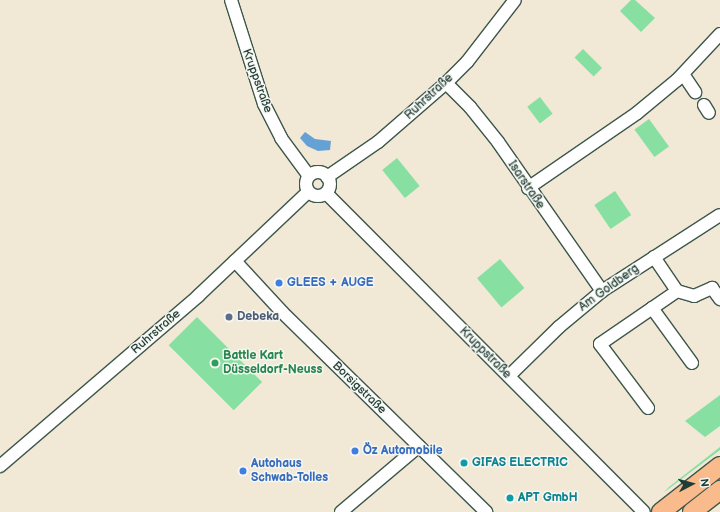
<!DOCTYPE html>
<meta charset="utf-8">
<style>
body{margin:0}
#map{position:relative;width:720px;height:512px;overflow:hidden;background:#f1e9d5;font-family:"Balsamiq Sans",sans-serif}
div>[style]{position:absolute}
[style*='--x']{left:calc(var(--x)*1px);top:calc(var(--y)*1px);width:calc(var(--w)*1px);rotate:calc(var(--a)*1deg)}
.green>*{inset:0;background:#88dfa2;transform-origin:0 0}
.water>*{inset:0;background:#66a1d6}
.roads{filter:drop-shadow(1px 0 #3e574c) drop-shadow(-1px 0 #3e574c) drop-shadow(0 1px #3e574c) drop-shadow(0 -1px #3e574c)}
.minor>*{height:12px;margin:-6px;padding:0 6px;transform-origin:6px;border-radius:6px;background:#fff}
.minor>.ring{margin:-6px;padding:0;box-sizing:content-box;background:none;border:12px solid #fff;border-radius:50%}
.highway>*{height:18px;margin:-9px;padding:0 9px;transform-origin:9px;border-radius:9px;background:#fabb8c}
.dots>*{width:11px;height:11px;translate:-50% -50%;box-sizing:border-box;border:2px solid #f6f6f2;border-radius:50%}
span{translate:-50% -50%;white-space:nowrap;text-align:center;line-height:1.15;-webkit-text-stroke:3px #f6f6f2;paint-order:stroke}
.street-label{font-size:12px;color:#1f3d34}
.shop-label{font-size:12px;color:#366cbe;font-weight:700}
.left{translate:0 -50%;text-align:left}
.service-label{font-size:12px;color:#4e5e75;font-weight:700}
.leisure-label{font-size:12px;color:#27864d;font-weight:700}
.culture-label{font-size:12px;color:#0d838f;font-weight:700}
.north{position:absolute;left:672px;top:464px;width:40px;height:40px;-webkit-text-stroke:3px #f6f6f2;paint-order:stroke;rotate:84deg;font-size:11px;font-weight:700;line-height:16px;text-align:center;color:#1f3d34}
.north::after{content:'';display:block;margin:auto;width:14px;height:18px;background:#1f3d34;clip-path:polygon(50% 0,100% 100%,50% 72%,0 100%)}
</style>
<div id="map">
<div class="green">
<i style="clip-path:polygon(631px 0,635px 0,655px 18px,641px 32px,620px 11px)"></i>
<i style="left:583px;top:49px;width:27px;height:12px;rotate:45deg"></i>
<i style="left:540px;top:97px;width:21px;height:16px;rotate:53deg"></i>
<i style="left:649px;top:119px;width:34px;height:18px;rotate:54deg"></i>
<i style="left:397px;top:158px;width:36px;height:19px;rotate:51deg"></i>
<i style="left:615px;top:191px;width:29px;height:25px;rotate:56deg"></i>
<i style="left:500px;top:259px;width:38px;height:30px;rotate:50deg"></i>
<i style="left:197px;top:317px;width:92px;height:40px;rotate:45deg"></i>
<i style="clip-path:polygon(720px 395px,720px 426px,705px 437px,685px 421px)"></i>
<i style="clip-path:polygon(720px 447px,720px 450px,663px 493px,669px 487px)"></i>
</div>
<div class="water">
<i style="clip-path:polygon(305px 132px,315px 139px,331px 141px,330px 150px,318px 151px,307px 146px,300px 138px)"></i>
</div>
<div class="roads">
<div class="minor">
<i style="--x:231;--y:0;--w:109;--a:72.4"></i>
<i style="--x:264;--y:104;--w:38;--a:63"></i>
<i style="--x:281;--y:138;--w:47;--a:53.6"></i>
<i style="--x:683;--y:74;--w:22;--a:56"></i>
<i style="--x:446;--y:83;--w:34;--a:45"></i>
<i style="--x:470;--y:107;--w:45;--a:51.3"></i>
<i style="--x:498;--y:142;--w:182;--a:55.1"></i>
<i style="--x:704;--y:105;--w:9;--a:58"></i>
<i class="ring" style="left:306px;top:172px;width:12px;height:12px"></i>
<i style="--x:327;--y:177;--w:62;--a:-34.5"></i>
<i style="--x:378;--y:142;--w:90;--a:-40.9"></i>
<i style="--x:446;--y:83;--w:30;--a:-45"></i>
<i style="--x:467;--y:62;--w:78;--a:-52.3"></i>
<i style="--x:528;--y:188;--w:132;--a:-34.5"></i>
<i style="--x:637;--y:113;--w:52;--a:-39.5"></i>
<i style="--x:677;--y:80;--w:63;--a:-46.9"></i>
<i style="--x:326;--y:193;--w:450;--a:45.1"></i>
<i style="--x:235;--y:261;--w:69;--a:47.3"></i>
<i style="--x:282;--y:312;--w:286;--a:44.4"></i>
<i style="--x:677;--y:291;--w:18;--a:16"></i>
<i style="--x:694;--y:296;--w:20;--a:-24"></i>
<i style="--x:712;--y:288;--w:14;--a:54"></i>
<i style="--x:652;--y:308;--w:68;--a:54"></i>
<i style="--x:509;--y:376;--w:70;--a:-44.4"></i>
<i style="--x:559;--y:327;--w:56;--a:-39.9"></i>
<i style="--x:602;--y:291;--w:140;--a:-32.8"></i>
<i style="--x:648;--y:408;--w:80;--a:-126.9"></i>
<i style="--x:600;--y:344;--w:93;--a:-34.5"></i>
<i style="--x:677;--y:291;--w:41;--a:-124.1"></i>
<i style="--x:0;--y:466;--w:261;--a:-40.6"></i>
<i style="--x:198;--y:296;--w:151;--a:-43.4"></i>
<i style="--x:341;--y:512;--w:102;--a:-40.2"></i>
</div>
<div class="highway">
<i style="--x:661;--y:512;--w:75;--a:-37.9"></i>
<i style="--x:692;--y:512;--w:36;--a:-38"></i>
</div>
</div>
<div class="dots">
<i style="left:279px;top:283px;background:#3f7fe0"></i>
<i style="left:229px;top:317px;background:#5c6f8a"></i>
<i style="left:215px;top:363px;background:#2e9e5b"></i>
<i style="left:355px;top:451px;background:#3f7fe0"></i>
<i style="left:464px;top:463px;background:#0f9aa8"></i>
<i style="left:243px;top:471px;background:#3f7fe0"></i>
<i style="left:510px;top:498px;background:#0f9aa8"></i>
</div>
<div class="street-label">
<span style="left:257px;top:81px;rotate:70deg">Kruppstraße</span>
<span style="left:429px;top:97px;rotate:-43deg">Ruhrstraße</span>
<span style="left:526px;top:185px;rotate:56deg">Isarstraße</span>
<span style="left:609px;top:288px;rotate:-36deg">Am Goldberg</span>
<span style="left:156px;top:332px;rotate:-41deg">Ruhrstraße</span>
<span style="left:485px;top:353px;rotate:45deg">Kruppstraße</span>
<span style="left:359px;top:388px;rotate:44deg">Borsigstraße</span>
</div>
<div class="shop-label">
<span class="left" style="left:287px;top:283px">GLEES + AUGE</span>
<span class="left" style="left:363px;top:451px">Öz Automobile</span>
<span class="left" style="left:251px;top:471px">Autohaus<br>Schwab-Tolles</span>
</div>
<div class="service-label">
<span class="left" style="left:237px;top:317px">Debeka</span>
</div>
<div class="leisure-label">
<span class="left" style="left:223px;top:363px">Battle Kart<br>Düsseldorf-Neuss</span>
</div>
<div class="culture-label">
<span class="left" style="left:472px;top:463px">GIFAS ELECTRIC</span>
<span class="left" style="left:518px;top:498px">APT GmbH</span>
</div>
<div class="north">N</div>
</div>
